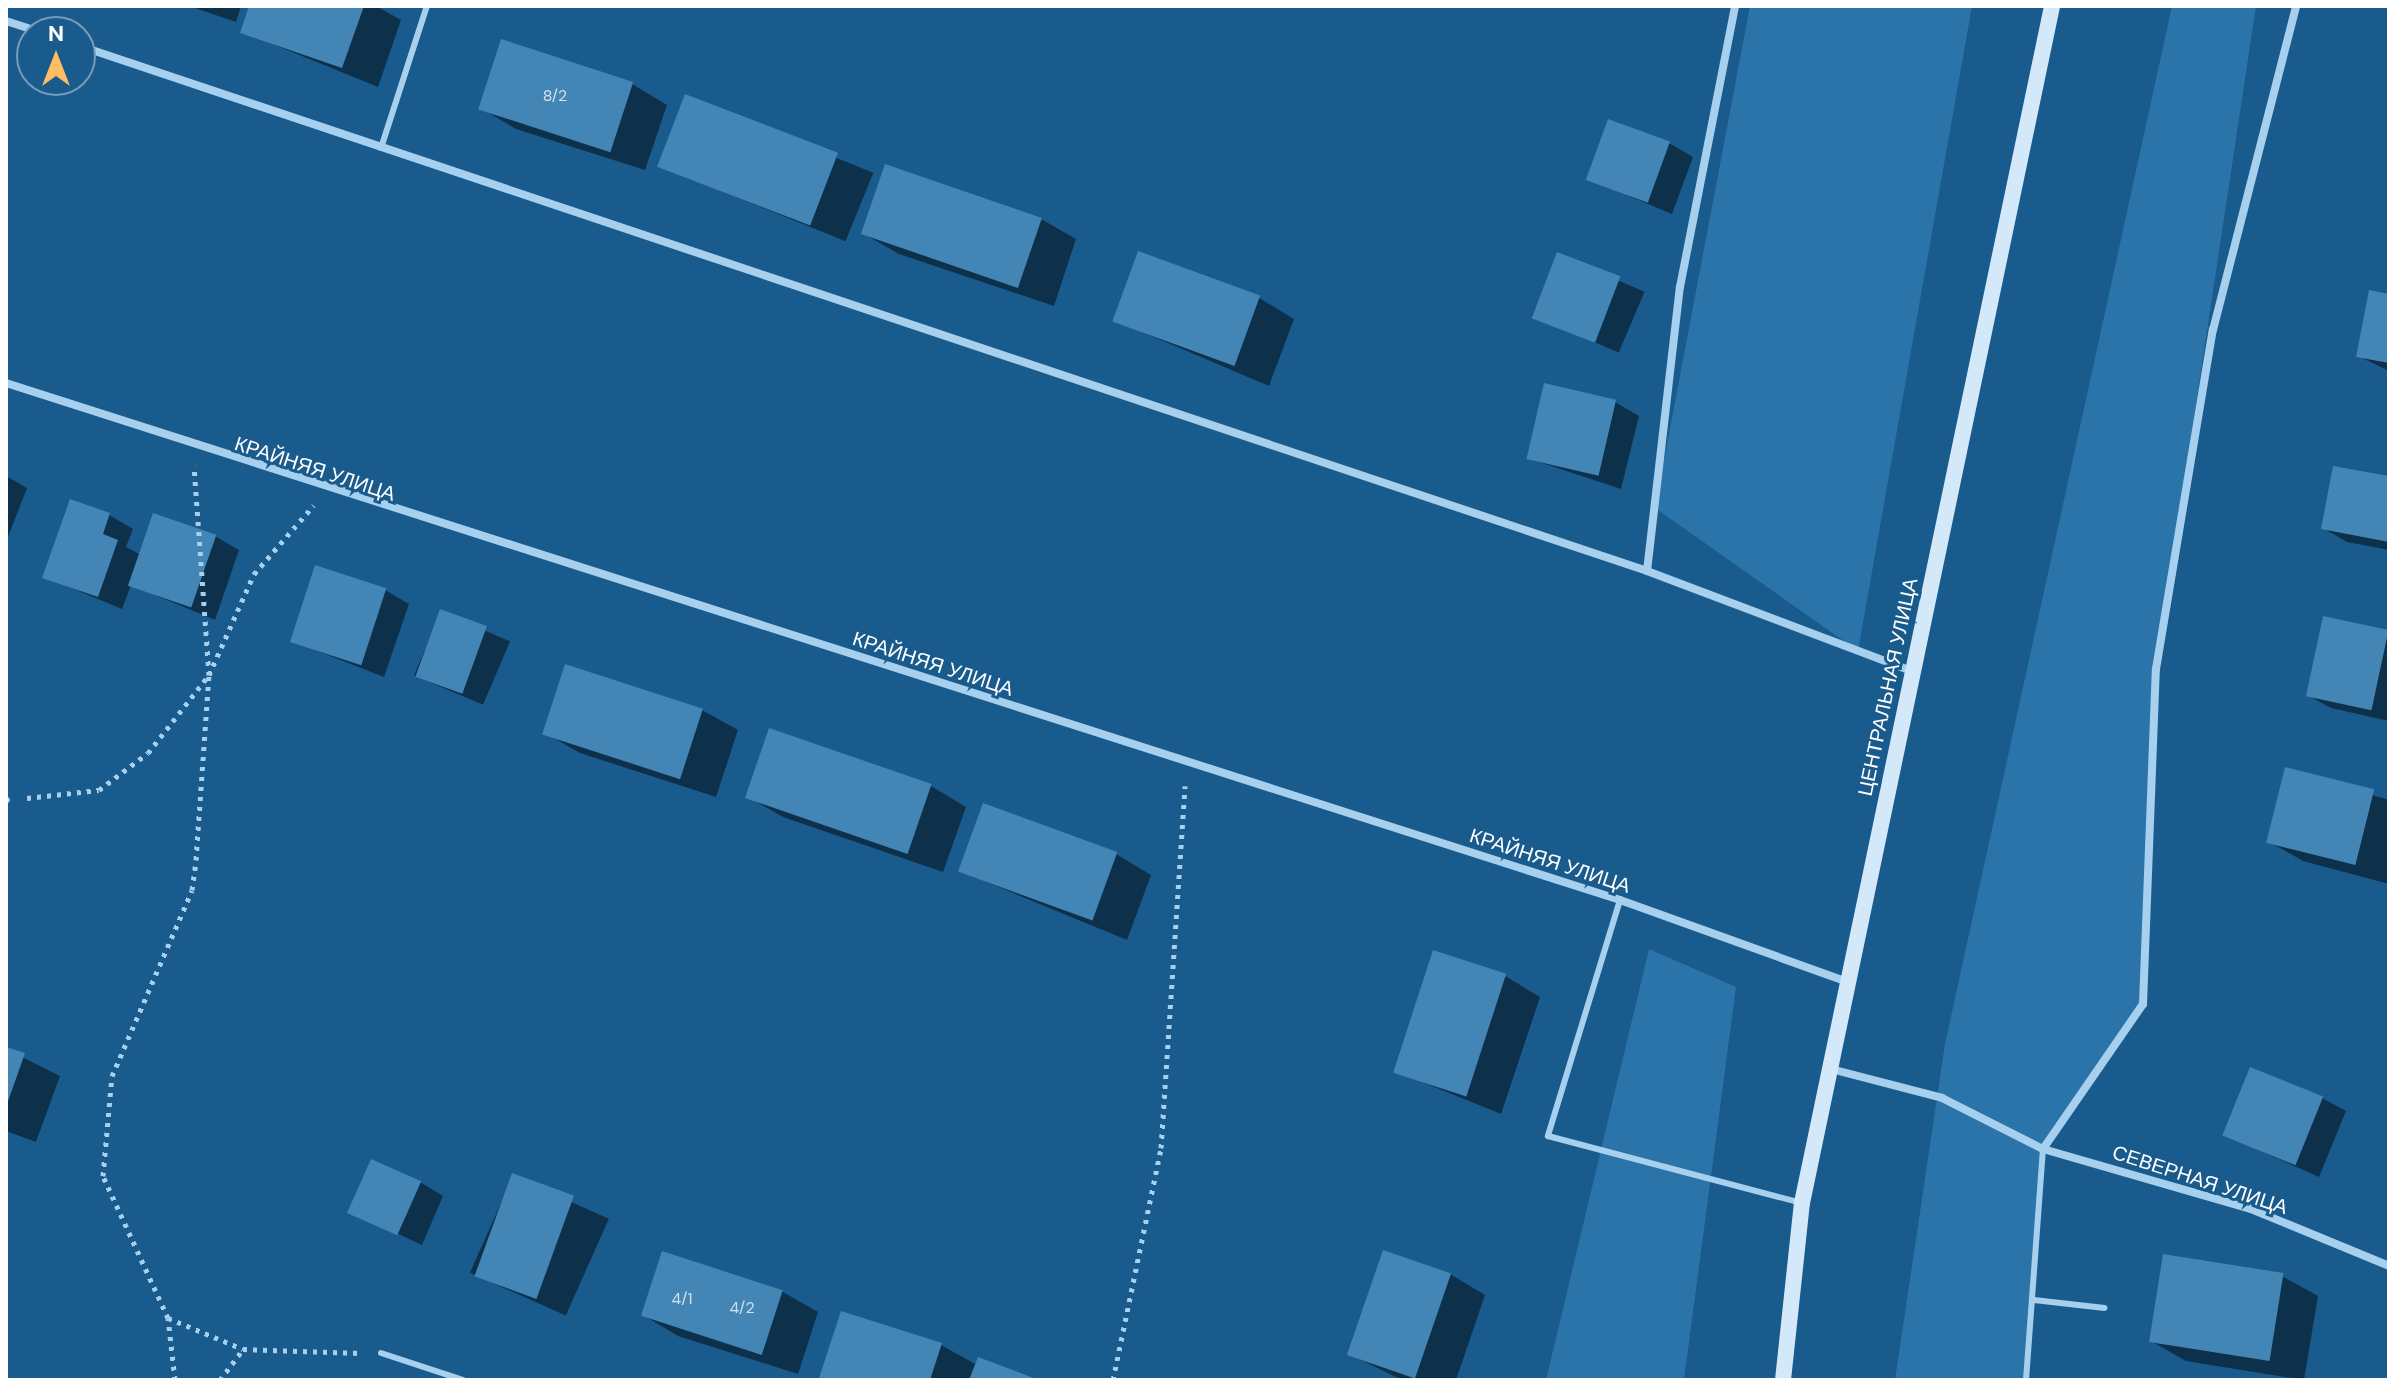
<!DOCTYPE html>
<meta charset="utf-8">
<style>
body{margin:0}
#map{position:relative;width:2395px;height:1386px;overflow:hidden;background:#1a5b8d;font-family:"DM Sans",sans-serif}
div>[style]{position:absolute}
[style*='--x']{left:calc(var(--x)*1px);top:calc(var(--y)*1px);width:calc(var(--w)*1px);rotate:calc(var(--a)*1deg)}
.green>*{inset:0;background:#2a74a9}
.shadow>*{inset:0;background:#0007;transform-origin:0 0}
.building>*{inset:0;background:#4385b5;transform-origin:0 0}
.path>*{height:5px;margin-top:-2.5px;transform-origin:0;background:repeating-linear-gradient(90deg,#a6d0ee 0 4px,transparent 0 10px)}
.lane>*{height:6px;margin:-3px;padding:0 3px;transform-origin:3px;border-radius:3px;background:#a6d0ee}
.street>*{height:8px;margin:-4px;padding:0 4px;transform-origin:4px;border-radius:4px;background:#a6d0ee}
.secondary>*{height:16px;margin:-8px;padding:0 8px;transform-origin:8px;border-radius:8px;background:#d3e9fa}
span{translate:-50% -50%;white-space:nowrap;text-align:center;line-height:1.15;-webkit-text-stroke:6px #1a5b8d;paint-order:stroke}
.number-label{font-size:16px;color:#d0e0ec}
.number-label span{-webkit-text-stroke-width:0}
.street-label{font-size:20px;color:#fff}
.frame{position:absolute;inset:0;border:8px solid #fff;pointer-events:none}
.north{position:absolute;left:16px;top:16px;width:80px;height:80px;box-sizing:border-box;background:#1a5b8d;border:2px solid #769dbb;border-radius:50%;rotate:0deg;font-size:22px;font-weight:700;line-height:32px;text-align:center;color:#fff}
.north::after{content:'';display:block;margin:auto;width:28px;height:36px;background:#ffbd63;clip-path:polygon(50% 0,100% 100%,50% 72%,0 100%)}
</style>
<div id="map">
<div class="green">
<i style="clip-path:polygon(1750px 6px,1972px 6px,1858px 651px,1655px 508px)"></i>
<i style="clip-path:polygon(2172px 6px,2256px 6px,2156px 669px,2143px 1004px,2043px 1149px,2025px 1380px,1895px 1380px,1945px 1044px)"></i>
<i style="clip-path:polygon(1649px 949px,1736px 987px,1684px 1380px,1546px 1380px)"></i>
</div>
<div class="shadow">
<i style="clip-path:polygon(189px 6px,241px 6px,236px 22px)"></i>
<i style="clip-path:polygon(252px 6px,376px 6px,401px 20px,378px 87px,243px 32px)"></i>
<i style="clip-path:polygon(632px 84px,667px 105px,645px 170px,516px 129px,481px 108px)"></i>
<i style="left:686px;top:97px;width:202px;height:74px;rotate:22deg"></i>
<i style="clip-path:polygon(1669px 143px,1693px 157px,1672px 214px,1588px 179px)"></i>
<i style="clip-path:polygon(1041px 219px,1076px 239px,1054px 306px,899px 254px,864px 234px)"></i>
<i style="left:1558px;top:255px;width:94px;height:66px;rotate:23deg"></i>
<i style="clip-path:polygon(2389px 296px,2389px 371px,2358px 356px)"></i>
<i style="clip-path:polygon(1259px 298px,1294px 319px,1269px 386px,1114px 320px)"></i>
<i style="clip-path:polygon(1615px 402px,1639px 416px,1621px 489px,1527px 458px)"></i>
<i style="clip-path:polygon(6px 476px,27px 488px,6px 542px)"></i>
<i style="clip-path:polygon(2389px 478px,2389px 550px,2347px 542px,2323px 528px)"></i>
<i style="clip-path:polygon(109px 515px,133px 529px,126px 547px,141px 555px,215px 536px,239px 550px,215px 620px,131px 585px,122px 609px,45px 577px)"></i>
<i style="clip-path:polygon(385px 590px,409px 604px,384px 677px,292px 641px)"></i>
<i style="left:441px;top:612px;width:75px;height:69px;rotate:23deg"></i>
<i style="clip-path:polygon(2324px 619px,2389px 632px,2389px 721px,2331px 708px,2307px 695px)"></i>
<i style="clip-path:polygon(702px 710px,738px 730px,716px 797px,580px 753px,545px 733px)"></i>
<i style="clip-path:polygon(2286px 769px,2389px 800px,2389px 884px,2303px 861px,2268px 841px)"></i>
<i style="clip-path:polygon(931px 786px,966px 807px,943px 872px,783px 817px,748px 797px)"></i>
<i style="clip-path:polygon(1116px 854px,1151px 875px,1127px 940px,960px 871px)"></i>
<i style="clip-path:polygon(1505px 976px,1540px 997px,1501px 1114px,1395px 1071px)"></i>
<i style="clip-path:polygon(6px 1049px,60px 1076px,36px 1142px,6px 1131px)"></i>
<i style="clip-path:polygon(2322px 1098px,2346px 1111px,2319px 1177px,2225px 1135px)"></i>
<i style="left:513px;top:1176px;width:105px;height:106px;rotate:24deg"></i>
<i style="clip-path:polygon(420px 1182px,443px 1196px,422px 1245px,351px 1212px)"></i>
<i style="clip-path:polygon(663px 1254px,783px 1292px,818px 1312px,798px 1374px,678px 1336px,643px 1315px)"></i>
<i style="clip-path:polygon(1450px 1274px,1485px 1295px,1456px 1380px,1402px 1380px,1349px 1354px)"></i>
<i style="clip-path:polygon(2282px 1276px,2318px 1296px,2304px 1380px,2186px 1361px,2151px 1341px)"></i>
<i style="clip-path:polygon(941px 1345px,977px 1365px,1035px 1380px,822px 1377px)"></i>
</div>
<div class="building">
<i style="clip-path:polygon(249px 6px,364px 6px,342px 68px,240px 33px)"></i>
<i style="left:501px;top:39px;width:139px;height:74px;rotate:18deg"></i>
<i style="left:685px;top:94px;width:164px;height:78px;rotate:21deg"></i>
<i style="left:1608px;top:119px;width:66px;height:65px;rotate:20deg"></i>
<i style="left:885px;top:164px;width:166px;height:74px;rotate:19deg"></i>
<i style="left:1138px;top:251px;width:130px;height:75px;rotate:20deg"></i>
<i style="left:1557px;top:252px;width:68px;height:71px;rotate:21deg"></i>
<i style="clip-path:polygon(2369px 290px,2389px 294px,2389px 363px,2356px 357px)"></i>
<i style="left:1544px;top:383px;width:74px;height:78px;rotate:13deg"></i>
<i style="clip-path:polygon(2333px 466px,2389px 476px,2389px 542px,2321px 529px)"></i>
<i style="clip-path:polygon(70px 499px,110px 513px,103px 534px,118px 540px,98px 597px,42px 578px)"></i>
<i style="left:153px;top:513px;width:67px;height:77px;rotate:19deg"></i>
<i style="left:315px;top:565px;width:75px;height:81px;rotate:18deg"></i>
<i style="left:440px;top:609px;width:50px;height:72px;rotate:20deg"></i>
<i style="left:2323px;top:616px;width:67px;height:82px;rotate:12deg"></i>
<i style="left:565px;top:664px;width:145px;height:74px;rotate:18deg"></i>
<i style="left:769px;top:728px;width:172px;height:74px;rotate:19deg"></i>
<i style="left:2285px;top:767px;width:92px;height:78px;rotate:14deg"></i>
<i style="left:983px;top:803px;width:143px;height:73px;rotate:20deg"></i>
<i style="left:1433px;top:950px;width:77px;height:129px;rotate:18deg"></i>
<i style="clip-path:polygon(6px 1047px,25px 1053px,6px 1107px)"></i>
<i style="left:2250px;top:1067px;width:79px;height:74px;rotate:22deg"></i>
<i style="left:371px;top:1159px;width:55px;height:59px;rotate:24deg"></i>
<i style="left:512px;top:1173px;width:66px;height:110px;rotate:20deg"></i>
<i style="left:1383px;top:1250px;width:72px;height:111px;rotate:19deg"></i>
<i style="left:662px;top:1251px;width:127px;height:68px;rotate:18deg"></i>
<i style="left:2163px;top:1254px;width:122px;height:89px;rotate:9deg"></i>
<i style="clip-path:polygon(841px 1311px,942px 1343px,930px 1380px,819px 1378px)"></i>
<i style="clip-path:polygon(978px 1357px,1039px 1380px,969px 1380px)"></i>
</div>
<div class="path">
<i style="--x:27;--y:798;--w:72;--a:-6.3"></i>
<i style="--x:99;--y:790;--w:61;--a:-37.1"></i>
<i style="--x:148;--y:753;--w:99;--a:-52"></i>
<i style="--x:209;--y:675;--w:111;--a:-66"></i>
<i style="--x:254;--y:574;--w:91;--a:-49"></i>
<i style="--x:168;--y:1318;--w:81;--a:22.5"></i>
<i style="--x:175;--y:1380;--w:62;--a:-96.4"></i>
<i style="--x:168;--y:1318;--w:156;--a:-114.6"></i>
<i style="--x:103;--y:1176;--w:100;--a:-84.9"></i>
<i style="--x:112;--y:1076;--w:202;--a:-66.7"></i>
<i style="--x:192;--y:890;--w:30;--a:-82"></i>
<i style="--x:196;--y:860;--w:185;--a:-86"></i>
<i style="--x:209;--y:675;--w:210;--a:-94.1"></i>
<i style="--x:220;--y:1380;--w:39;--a:-53"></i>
<i style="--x:243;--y:1349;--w:117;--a:2"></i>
<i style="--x:1113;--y:1380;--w:237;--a:-78.3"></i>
<i style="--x:1161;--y:1148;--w:363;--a:-86.2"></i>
</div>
<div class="lane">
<i style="--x:381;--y:148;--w:149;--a:-72.1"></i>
<i style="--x:6;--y:800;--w:1;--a:0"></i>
<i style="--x:1620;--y:900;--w:247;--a:107"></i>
<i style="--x:1548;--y:1136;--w:263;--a:14.8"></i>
<i style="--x:2034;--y:1300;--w:71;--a:6.4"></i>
<i style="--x:381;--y:1353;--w:86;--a:18.2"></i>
<i style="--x:2026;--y:1380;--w:232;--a:-85.8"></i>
</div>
<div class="street">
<i style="--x:6;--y:21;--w:35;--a:18"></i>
<i style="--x:80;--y:46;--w:1653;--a:18.52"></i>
<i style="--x:1647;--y:571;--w:282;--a:20.7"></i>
<i style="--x:6;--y:383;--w:1695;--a:17.76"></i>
<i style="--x:1620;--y:900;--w:242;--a:19.8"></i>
<i style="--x:1647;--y:571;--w:286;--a:-83.4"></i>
<i style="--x:1680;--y:287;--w:286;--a:-78.9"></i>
<i style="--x:1831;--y:1069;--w:115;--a:14.6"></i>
<i style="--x:1942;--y:1098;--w:113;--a:26.8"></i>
<i style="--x:2043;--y:1149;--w:216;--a:16.1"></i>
<i style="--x:2251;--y:1209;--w:149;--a:22.4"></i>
<i style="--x:2043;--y:1149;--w:176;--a:-55.4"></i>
<i style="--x:2143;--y:1004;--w:335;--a:-87.8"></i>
<i style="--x:2156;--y:669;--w:344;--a:-80.5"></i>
<i style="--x:2213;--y:330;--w:334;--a:-75.6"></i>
</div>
<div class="secondary">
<i style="--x:1783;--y:1380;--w:178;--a:-83.9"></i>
<i style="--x:1802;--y:1203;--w:1223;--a:-78.2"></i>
</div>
<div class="number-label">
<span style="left:555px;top:96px">8/2</span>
<span style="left:682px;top:1299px">4/1</span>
<span style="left:742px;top:1308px">4/2</span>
</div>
<div class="street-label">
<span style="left:315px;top:469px;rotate:18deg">КРАЙНЯЯ УЛИЦА</span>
<span style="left:933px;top:664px;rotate:18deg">КРАЙНЯЯ УЛИЦА</span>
<span style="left:1888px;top:687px;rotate:-78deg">ЦЕНТРАЛЬНАЯ УЛИЦА</span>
<span style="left:1550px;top:861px;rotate:18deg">КРАЙНЯЯ УЛИЦА</span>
<span style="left:2200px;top:1180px;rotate:18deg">СЕВЕРНАЯ УЛИЦА</span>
</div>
<div class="frame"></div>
<div class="north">N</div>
</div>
